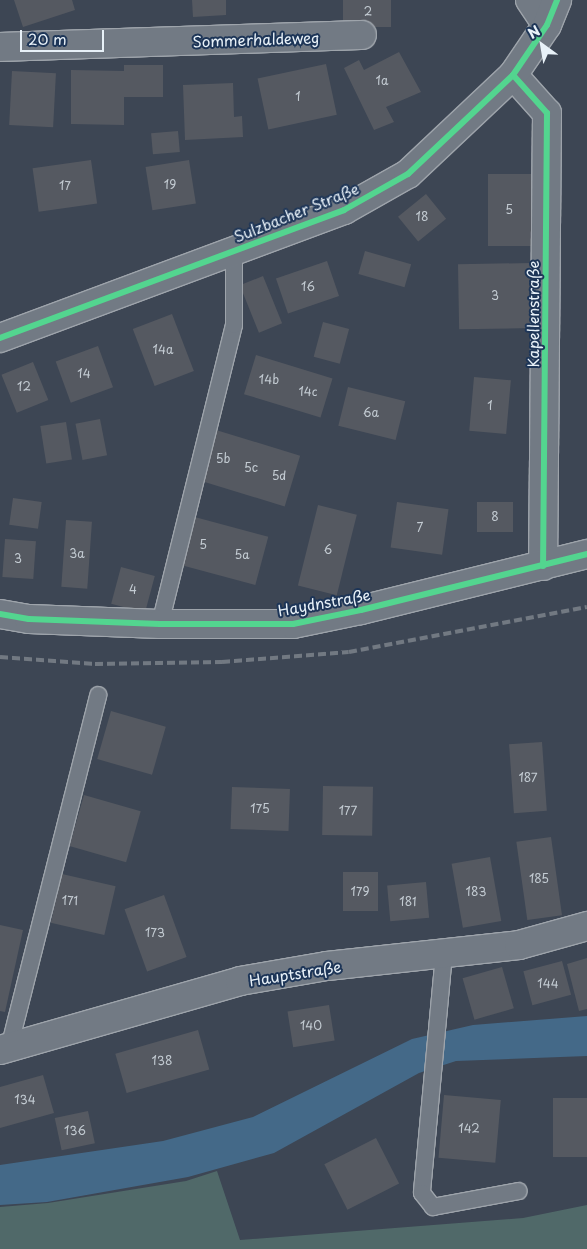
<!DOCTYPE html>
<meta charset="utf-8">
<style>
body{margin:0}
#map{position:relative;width:587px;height:1249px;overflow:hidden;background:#3d4654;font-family:"Playpen Sans",sans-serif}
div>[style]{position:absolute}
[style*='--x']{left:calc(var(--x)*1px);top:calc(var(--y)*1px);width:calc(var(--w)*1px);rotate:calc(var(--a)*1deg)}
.green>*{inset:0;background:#506969}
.water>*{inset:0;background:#446988}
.building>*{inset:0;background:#555961;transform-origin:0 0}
.roads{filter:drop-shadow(1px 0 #9ea4ab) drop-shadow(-1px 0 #9ea4ab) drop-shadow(0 1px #9ea4ab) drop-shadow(0 -1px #9ea4ab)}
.lane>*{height:16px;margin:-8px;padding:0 8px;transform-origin:8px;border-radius:8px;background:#727a84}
.street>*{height:28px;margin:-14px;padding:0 14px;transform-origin:14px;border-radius:14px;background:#727a84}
.secondary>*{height:28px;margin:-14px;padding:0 14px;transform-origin:14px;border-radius:14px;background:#727a84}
.rail>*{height:4px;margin-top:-2px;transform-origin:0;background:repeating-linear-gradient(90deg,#727982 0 8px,transparent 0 12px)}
.cycleway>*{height:6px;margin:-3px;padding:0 3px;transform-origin:3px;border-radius:3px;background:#53d58f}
span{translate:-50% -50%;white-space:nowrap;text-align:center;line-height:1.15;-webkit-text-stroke:4px #1d3557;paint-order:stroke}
.number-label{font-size:12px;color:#c3cbd2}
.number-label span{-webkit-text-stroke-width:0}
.street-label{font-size:15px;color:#e8f1f8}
.north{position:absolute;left:517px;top:20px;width:50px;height:50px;-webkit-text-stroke:4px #1d3557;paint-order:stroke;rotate:328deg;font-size:14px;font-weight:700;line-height:20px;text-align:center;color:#e8f1f8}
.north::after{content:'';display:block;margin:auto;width:18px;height:22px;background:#e8f1f8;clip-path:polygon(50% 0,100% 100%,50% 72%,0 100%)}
.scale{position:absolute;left:20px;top:30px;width:84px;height:22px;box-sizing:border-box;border:2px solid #e8f1f8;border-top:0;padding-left:6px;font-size:15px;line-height:18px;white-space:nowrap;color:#e8f1f8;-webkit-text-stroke:4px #1d3557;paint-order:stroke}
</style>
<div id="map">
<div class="green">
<i style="clip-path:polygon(217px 1171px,240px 1240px,523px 1218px,587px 1205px,587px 1249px,0 1249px,0 1207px,48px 1203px,186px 1181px)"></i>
</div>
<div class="water">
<i style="clip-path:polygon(587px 1016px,587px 1056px,456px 1061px,419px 1073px,274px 1153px,188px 1177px,47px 1202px,0 1205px,0 1165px,163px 1141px,253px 1117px,412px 1039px,473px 1025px)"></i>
</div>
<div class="building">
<i style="clip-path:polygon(14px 0,72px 0,75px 10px,23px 27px)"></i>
<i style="clip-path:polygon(192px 0,226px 0,226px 15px,193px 17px)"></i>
<i style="left:343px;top:0;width:48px;height:27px"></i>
<i style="clip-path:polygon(399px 52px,421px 92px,386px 107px,394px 122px,374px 130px,344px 68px,359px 60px,364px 70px)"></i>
<i style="left:326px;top:64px;width:52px;height:70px;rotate:78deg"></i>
<i style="clip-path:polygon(124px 65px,163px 65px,163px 97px,124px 97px,124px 125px,71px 124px,71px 70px,124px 71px)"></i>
<i style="left:12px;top:71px;width:44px;height:54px;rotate:3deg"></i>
<i style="clip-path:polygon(233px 83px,234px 117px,242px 116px,243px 137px,185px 140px,183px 85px)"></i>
<i style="left:178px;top:131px;width:21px;height:27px;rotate:85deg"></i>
<i style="left:91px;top:160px;width:44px;height:59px;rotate:82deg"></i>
<i style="left:189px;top:160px;width:44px;height:44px;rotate:81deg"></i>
<i style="left:488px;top:174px;width:43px;height:72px"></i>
<i style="left:426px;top:194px;width:32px;height:36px;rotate:51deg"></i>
<i style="left:365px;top:251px;width:48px;height:24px;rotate:16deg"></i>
<i style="left:327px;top:261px;width:37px;height:54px;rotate:71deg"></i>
<i style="left:531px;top:263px;width:65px;height:73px;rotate:89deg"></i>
<i style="left:263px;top:276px;width:51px;height:25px;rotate:68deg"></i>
<i style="left:172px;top:314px;width:61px;height:42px;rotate:69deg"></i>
<i style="left:323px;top:322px;width:27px;height:36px;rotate:15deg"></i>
<i style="left:98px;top:346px;width:44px;height:45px;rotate:70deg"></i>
<i style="left:256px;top:355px;width:80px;height:41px;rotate:17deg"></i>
<i style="left:33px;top:362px;width:41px;height:34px;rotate:68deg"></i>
<i style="left:474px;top:377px;width:37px;height:54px;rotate:5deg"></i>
<i style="left:348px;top:387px;width:59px;height:40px;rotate:14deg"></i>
<i style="left:100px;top:419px;width:37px;height:25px;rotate:79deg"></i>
<i style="left:66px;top:422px;width:38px;height:26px;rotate:81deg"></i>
<i style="left:216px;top:430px;width:88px;height:53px;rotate:17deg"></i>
<i style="left:13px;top:498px;width:29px;height:27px;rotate:8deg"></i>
<i style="left:397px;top:502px;width:52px;height:46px;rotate:8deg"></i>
<i style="left:477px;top:502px;width:36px;height:30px"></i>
<i style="left:318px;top:505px;width:40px;height:83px;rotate:14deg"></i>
<i style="left:191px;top:516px;width:80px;height:50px;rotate:15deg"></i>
<i style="left:66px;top:520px;width:26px;height:67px;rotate:4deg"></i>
<i style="left:5px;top:539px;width:31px;height:38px;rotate:4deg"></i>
<i style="left:121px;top:567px;width:35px;height:38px;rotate:15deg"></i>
<i style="left:111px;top:711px;width:57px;height:50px;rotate:16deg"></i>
<i style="left:542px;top:742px;width:69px;height:33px;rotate:86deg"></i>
<i style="left:323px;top:786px;width:50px;height:49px;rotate:1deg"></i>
<i style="left:232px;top:787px;width:58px;height:42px;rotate:2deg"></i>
<i style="left:84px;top:795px;width:59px;height:53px;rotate:16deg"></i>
<i style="left:551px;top:837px;width:79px;height:35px;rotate:82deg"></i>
<i style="left:490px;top:857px;width:65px;height:39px;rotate:80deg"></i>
<i style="left:343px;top:872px;width:35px;height:39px"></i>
<i style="left:62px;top:874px;width:55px;height:50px;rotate:13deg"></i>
<i style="left:426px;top:882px;width:36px;height:39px;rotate:85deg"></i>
<i style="left:164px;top:895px;width:66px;height:42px;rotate:70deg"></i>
<i style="clip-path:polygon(0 925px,23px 930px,5px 1012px,0 1011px)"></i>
<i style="clip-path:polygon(587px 958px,587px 1009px,579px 1011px,567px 964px)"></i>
<i style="left:562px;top:961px;width:35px;height:40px;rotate:75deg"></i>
<i style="left:502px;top:967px;width:43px;height:41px;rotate:74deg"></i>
<i style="left:329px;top:1005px;width:36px;height:42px;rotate:81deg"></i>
<i style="left:198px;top:1030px;width:41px;height:86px;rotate:74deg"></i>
<i style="clip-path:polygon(43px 1075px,54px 1113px,0 1128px,0 1087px)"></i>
<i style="left:444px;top:1095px;width:57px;height:63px;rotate:5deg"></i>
<i style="left:587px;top:1098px;width:59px;height:34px;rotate:90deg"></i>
<i style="left:88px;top:1111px;width:33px;height:34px;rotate:78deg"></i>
<i style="left:376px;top:1138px;width:51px;height:58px;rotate:63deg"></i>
</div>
<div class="roads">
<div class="lane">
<i style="--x:160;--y:624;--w:308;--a:-76.1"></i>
<i style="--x:234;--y:325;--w:74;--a:-90"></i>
<i style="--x:444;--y:954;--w:240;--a:95.3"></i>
<i style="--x:422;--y:1193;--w:18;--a:52"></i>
<i style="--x:433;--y:1207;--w:87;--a:-10.5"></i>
<i style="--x:9;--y:1048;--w:364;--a:-75.8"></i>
</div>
<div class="street">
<i style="--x:530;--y:0;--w:30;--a:56"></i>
<i style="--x:0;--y:47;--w:362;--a:-1.9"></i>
<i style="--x:513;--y:75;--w:51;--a:48.2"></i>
<i style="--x:547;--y:113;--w:453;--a:90.5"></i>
<i style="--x:0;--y:614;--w:29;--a:10"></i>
<i style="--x:29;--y:619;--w:131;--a:2.2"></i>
<i style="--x:160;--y:624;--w:133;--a:0"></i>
<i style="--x:293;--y:624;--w:69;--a:-11.6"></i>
<i style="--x:361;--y:610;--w:233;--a:-13.9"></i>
</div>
<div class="secondary">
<i style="--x:0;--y:338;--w:367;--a:-20.4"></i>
<i style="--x:344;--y:210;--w:73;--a:-29.4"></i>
<i style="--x:408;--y:174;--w:144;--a:-43.3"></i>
<i style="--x:513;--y:75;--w:60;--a:-55.8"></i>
<i style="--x:547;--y:25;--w:27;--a:-68"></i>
<i style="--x:0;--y:1050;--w:250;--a:-16"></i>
<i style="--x:240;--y:981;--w:88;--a:-9.8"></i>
<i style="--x:327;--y:966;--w:193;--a:-6.2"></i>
<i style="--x:519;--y:945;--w:71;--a:-15.6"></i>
</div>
</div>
<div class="rail">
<i style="--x:0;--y:657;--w:95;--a:4.2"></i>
<i style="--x:95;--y:664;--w:127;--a:-0.9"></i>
<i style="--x:222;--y:662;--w:127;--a:-4.5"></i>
<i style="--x:349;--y:652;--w:242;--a:-10.7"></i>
</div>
<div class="cycleway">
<i style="--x:513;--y:75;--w:51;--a:48.2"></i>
<i style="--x:547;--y:113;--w:453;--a:90.5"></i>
<i style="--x:0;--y:338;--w:367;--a:-20.4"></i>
<i style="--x:344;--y:210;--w:73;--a:-29.4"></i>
<i style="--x:408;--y:174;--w:144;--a:-43.3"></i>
<i style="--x:513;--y:75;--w:60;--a:-55.8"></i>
<i style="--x:547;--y:25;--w:27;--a:-68"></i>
<i style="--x:0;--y:614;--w:29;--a:10"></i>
<i style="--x:29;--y:619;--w:131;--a:2.2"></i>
<i style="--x:160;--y:624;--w:133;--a:0"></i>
<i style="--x:293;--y:624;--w:69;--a:-11.6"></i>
<i style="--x:361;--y:610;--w:233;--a:-13.9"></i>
</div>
<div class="number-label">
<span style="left:368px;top:12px">2</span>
<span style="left:382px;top:81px">1a</span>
<span style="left:298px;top:97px">1</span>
<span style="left:170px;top:185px">19</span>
<span style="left:65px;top:186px">17</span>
<span style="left:509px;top:210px">5</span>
<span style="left:422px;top:217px">18</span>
<span style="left:308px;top:287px">16</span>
<span style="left:495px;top:296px">3</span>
<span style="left:163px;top:350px">14a</span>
<span style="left:84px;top:374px">14</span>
<span style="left:269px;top:380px">14b</span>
<span style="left:24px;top:387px">12</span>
<span style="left:308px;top:392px">14c</span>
<span style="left:490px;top:406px">1</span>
<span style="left:371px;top:413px">6a</span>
<span style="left:223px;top:459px">5b</span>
<span style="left:251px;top:468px">5c</span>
<span style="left:279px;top:476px">5d</span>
<span style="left:495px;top:517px">8</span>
<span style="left:420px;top:528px">7</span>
<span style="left:203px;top:545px">5</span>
<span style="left:328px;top:550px">6</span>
<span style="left:77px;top:554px">3a</span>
<span style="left:242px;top:555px">5a</span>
<span style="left:18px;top:559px">3</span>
<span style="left:133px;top:590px">4</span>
<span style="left:528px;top:778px">187</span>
<span style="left:260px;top:809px">175</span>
<span style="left:348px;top:811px">177</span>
<span style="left:539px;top:879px">185</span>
<span style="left:360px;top:892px">179</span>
<span style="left:476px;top:892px">183</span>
<span style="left:70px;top:901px">171</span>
<span style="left:408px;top:902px">181</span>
<span style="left:155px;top:933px">173</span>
<span style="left:548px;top:984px">144</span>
<span style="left:311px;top:1026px">140</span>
<span style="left:162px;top:1061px">138</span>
<span style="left:25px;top:1100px">134</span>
<span style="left:469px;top:1129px">142</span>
<span style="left:75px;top:1131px">136</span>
</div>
<div class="street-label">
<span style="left:256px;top:39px;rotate:-2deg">Sommerhaldeweg</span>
<span style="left:296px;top:212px;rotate:-22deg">Sulzbacher Straße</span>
<span style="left:533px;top:314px;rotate:-90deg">Kapellenstraße</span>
<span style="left:324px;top:602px;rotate:-10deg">Haydnstraße</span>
<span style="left:295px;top:973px;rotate:-9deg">Hauptstraße</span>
</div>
<div class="north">N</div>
<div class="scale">20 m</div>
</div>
